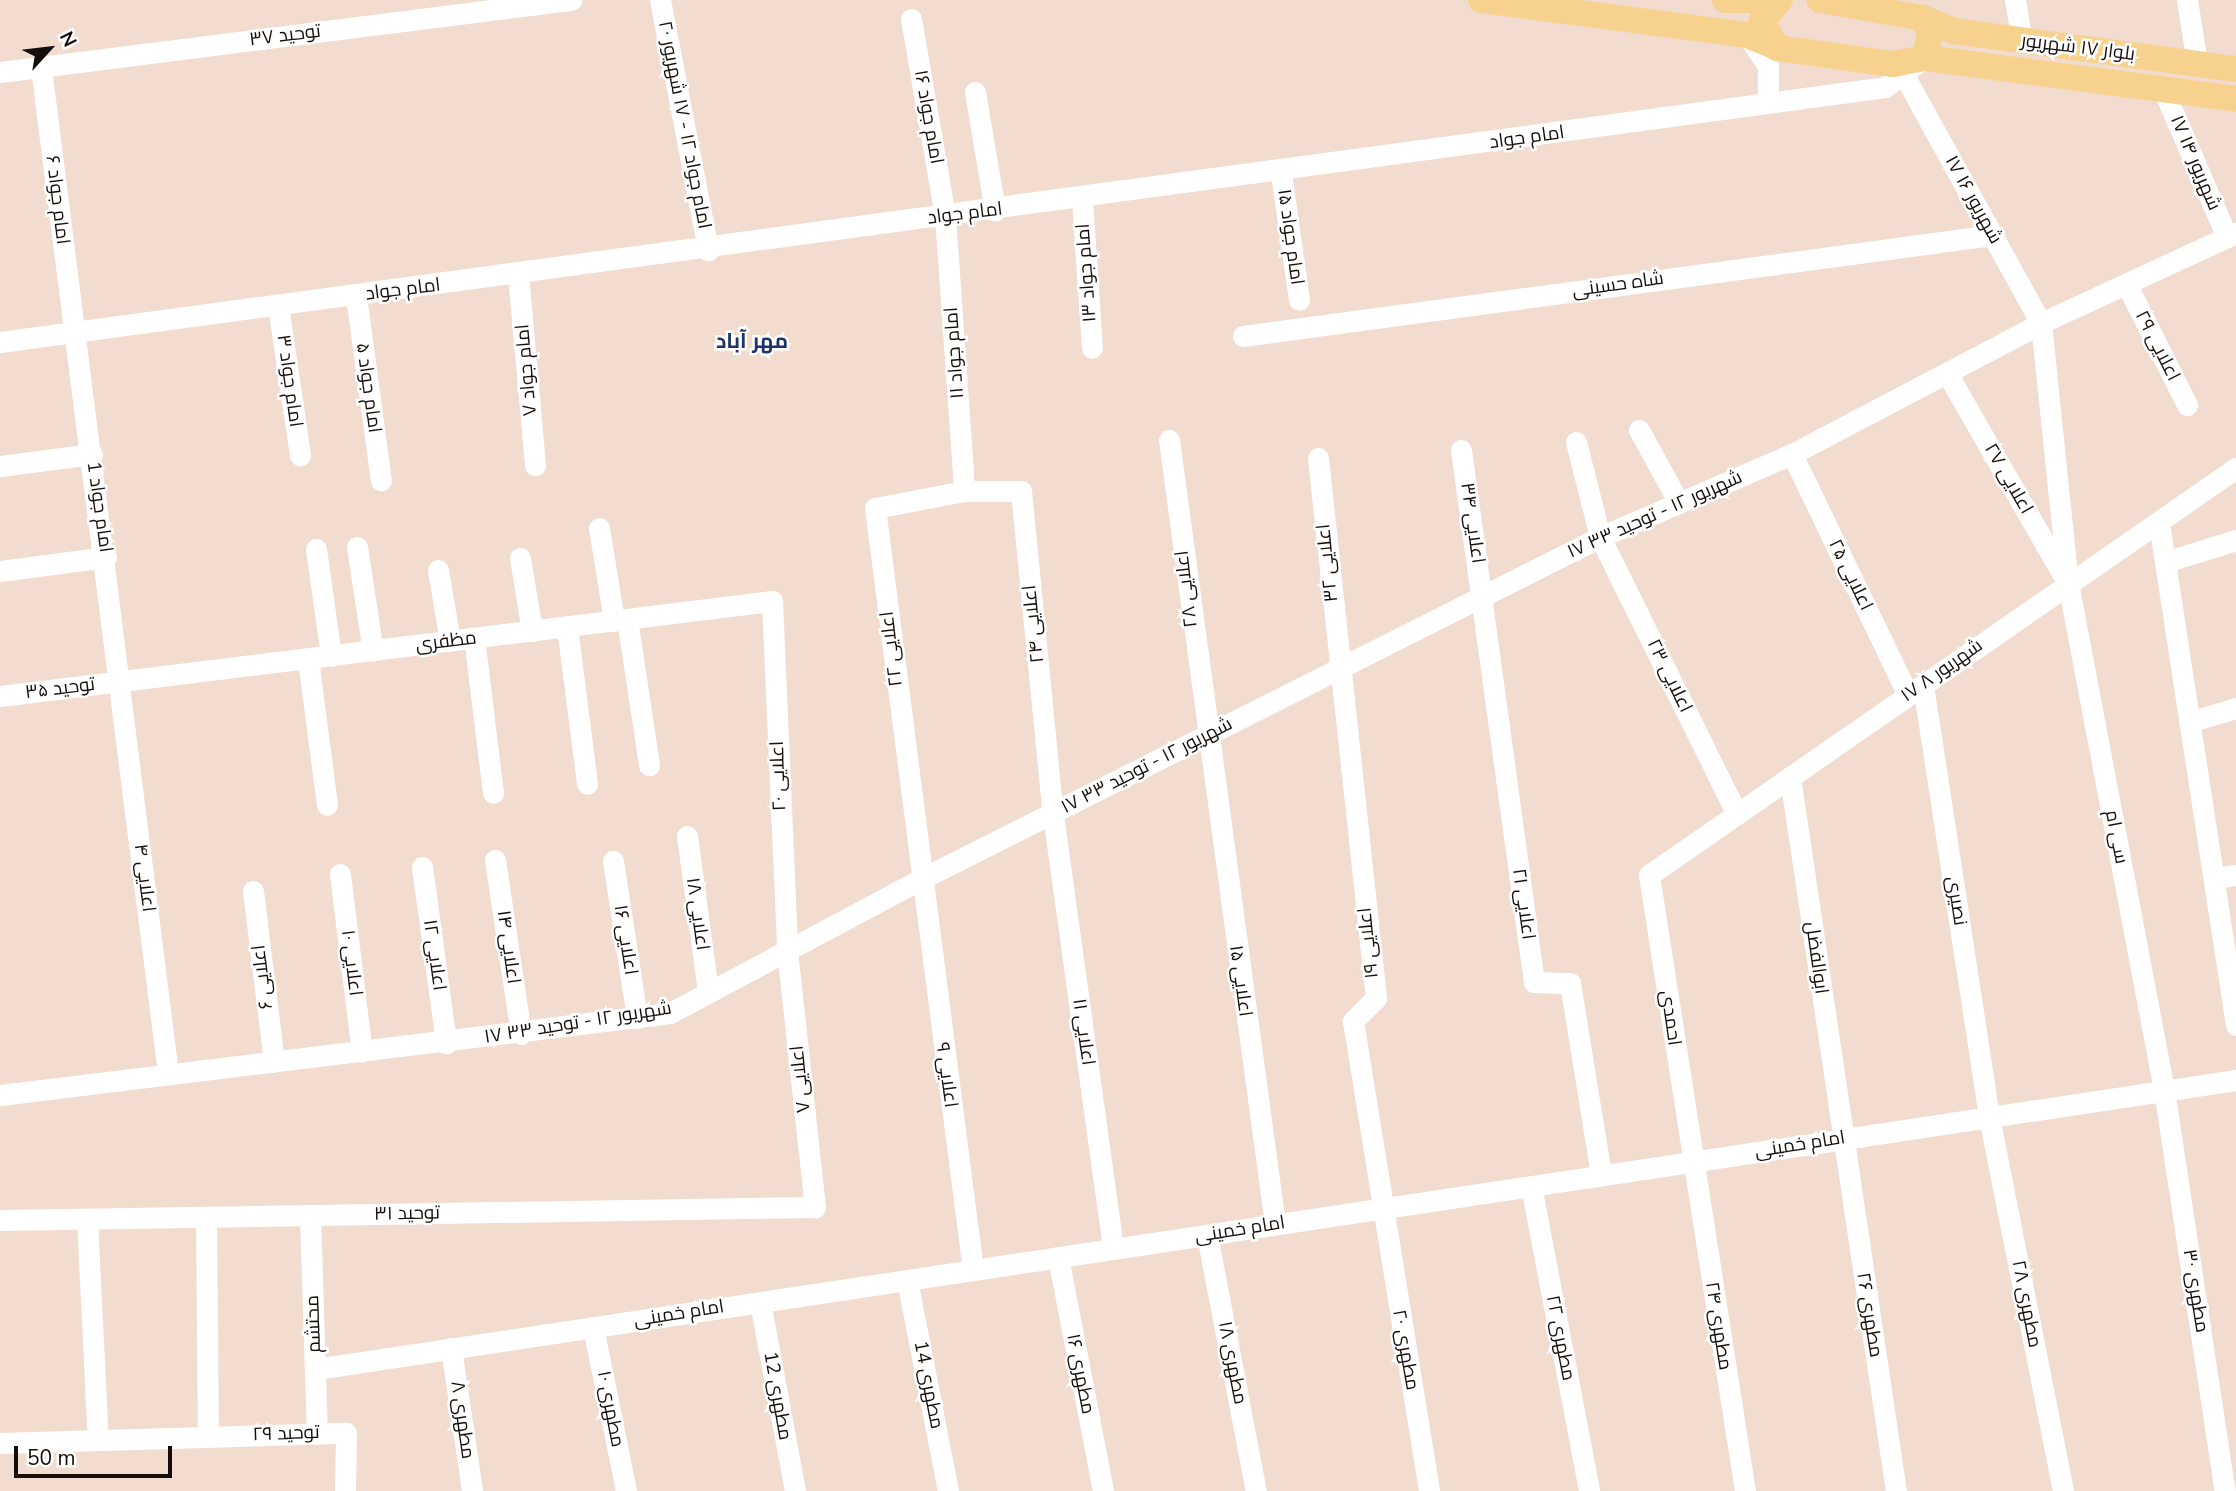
<!DOCTYPE html>
<meta charset="utf-8">
<style>
body{margin:0}
#map{position:relative;width:2236px;height:1491px;overflow:hidden;background:#f2dcd0;font-family:"Nunito Sans",Cairo,sans-serif}
div>[style]{position:absolute}
[style*='--x']{left:calc(var(--x)*1px);top:calc(var(--y)*1px);width:calc(var(--w)*1px);rotate:calc(var(--a)*1deg)}
.minor>*{height:21px;margin:-10.5px;padding:0 10.5px;transform-origin:10.5px;border-radius:10.5px;background:#fff}
.major>*{height:26px;margin:-13px;padding:0 13px;transform-origin:13px;border-radius:13px;background:#f7d28e}
span{translate:-50% -50%;white-space:nowrap;text-align:center;line-height:1.15;-webkit-text-stroke:5px #fff;paint-order:stroke}
.street-label{font-size:19px;color:#150e0a}
.neighbourhood-label{font-size:21px;color:#1f346b;font-weight:700}
.north{position:absolute;left:14px;top:14px;width:70px;height:70px;-webkit-text-stroke:5px #fff;paint-order:stroke;rotate:63deg;font-size:19px;font-weight:700;line-height:28px;text-align:center;color:#150e0a}
.north::after{content:'';display:block;margin:auto;width:24px;height:32px;background:#150e0a;clip-path:polygon(50% 0,100% 100%,50% 72%,0 100%)}
.scale{position:absolute;left:14px;top:1446px;width:158px;height:32px;box-sizing:border-box;border:4px solid #150e0a;border-top:0;padding-left:9px;font-size:21px;line-height:24px;white-space:nowrap;color:#150e0a;-webkit-text-stroke:5px #fff;paint-order:stroke}
</style>
<div id="map">
<div class="minor">
<i style="--x:660;--y:0;--w:255;--a:79.1"></i>
<i style="--x:2015;--y:0;--w:42;--a:80.3"></i>
<i style="--x:2187;--y:0;--w:64;--a:81"></i>
<i style="--x:911;--y:19;--w:200;--a:80.2"></i>
<i style="--x:945;--y:216;--w:276;--a:86"></i>
<i style="--x:1747;--y:35;--w:37;--a:56"></i>
<i style="--x:1768;--y:66;--w:36;--a:90"></i>
<i style="--x:41;--y:68;--w:1014;--a:82.8"></i>
<i style="--x:0;--y:72;--w:576;--a:-7.19"></i>
<i style="--x:1905;--y:77;--w:281;--a:61.1"></i>
<i style="--x:2041;--y:323;--w:261;--a:84.1"></i>
<i style="--x:2068;--y:583;--w:516;--a:79.28"></i>
<i style="--x:2164;--y:1090;--w:406;--a:81.4"></i>
<i style="--x:2163;--y:89;--w:161;--a:66.6"></i>
<i style="--x:975;--y:92;--w:120;--a:80.4"></i>
<i style="--x:1281;--y:173;--w:128;--a:81.9"></i>
<i style="--x:1082;--y:199;--w:149;--a:86.2"></i>
<i style="--x:518;--y:274;--w:192;--a:84.9"></i>
<i style="--x:2128;--y:287;--w:132;--a:63.4"></i>
<i style="--x:356;--y:296;--w:186;--a:82.3"></i>
<i style="--x:278;--y:306;--w:151;--a:81.6"></i>
<i style="--x:1243;--y:336;--w:757;--a:-7.67"></i>
<i style="--x:0;--y:342;--w:1902;--a:-7.7"></i>
<i style="--x:1885;--y:87;--w:44;--a:-36.6"></i>
<i style="--x:1948;--y:375;--w:233;--a:60.1"></i>
<i style="--x:1639;--y:430;--w:83;--a:61.3"></i>
<i style="--x:1169;--y:440;--w:791;--a:82.3"></i>
<i style="--x:1576;--y:442;--w:98;--a:75.8"></i>
<i style="--x:1600;--y:537;--w:309;--a:63.7"></i>
<i style="--x:1461;--y:450;--w:537;--a:82.19"></i>
<i style="--x:1534;--y:982;--w:36;--a:2"></i>
<i style="--x:1570;--y:983;--w:194;--a:80.8"></i>
<i style="--x:1792;--y:454;--w:267;--a:64.3"></i>
<i style="--x:1318;--y:458;--w:543;--a:83.87"></i>
<i style="--x:1376;--y:998;--w:33;--a:135"></i>
<i style="--x:1353;--y:1021;--w:476;--a:80.8"></i>
<i style="--x:0;--y:466;--w:93;--a:-7.4"></i>
<i style="--x:2159;--y:523;--w:508;--a:81.28"></i>
<i style="--x:599;--y:528;--w:94;--a:80.8"></i>
<i style="--x:357;--y:547;--w:105;--a:81.3"></i>
<i style="--x:316;--y:549;--w:108;--a:82"></i>
<i style="--x:520;--y:558;--w:74;--a:80.7"></i>
<i style="--x:2165;--y:562;--w:74;--a:-17.2"></i>
<i style="--x:438;--y:570;--w:72;--a:80.4"></i>
<i style="--x:0;--y:571;--w:107;--a:-7.5"></i>
<i style="--x:627;--y:619;--w:148;--a:81.4"></i>
<i style="--x:567;--y:627;--w:158;--a:82.7"></i>
<i style="--x:474;--y:638;--w:156;--a:83"></i>
<i style="--x:308;--y:659;--w:147;--a:82.6"></i>
<i style="--x:1923;--y:685;--w:437;--a:81.3"></i>
<i style="--x:1989;--y:1117;--w:381;--a:78.8"></i>
<i style="--x:0;--y:696;--w:778;--a:-7.02"></i>
<i style="--x:772;--y:601;--w:349;--a:87.5"></i>
<i style="--x:787;--y:950;--w:259;--a:83.8"></i>
<i style="--x:815;--y:1207;--w:815;--a:179.09"></i>
<i style="--x:2189;--y:722;--w:49;--a:-16.6"></i>
<i style="--x:1790;--y:777;--w:722;--a:81.56"></i>
<i style="--x:687;--y:836;--w:157;--a:82.3"></i>
<i style="--x:495;--y:860;--w:176;--a:81.5"></i>
<i style="--x:613;--y:861;--w:159;--a:81.3"></i>
<i style="--x:422;--y:867;--w:178;--a:82.2"></i>
<i style="--x:340;--y:874;--w:179;--a:83"></i>
<i style="--x:2214;--y:878;--w:22;--a:-8"></i>
<i style="--x:253;--y:891;--w:172;--a:83"></i>
<i style="--x:0;--y:1095;--w:675;--a:-6.98"></i>
<i style="--x:670;--y:1013;--w:282;--a:-28.1"></i>
<i style="--x:919;--y:880;--w:763;--a:-26.73"></i>
<i style="--x:1600;--y:537;--w:209;--a:-23.4"></i>
<i style="--x:1792;--y:454;--w:281;--a:-27.7"></i>
<i style="--x:2041;--y:323;--w:215;--a:-24.8"></i>
<i style="--x:1531;--y:1186;--w:310;--a:79.2"></i>
<i style="--x:310;--y:1215;--w:217;--a:88.2"></i>
<i style="--x:206;--y:1217;--w:219;--a:89.5"></i>
<i style="--x:87;--y:1219;--w:221;--a:87.2"></i>
<i style="--x:1207;--y:1235;--w:261;--a:79.2"></i>
<i style="--x:1058;--y:1257;--w:238;--a:79.1"></i>
<i style="--x:973;--y:1270;--w:768;--a:-97.33"></i>
<i style="--x:875;--y:508;--w:91;--a:-10.8"></i>
<i style="--x:964;--y:491;--w:57;--a:0"></i>
<i style="--x:1021;--y:491;--w:326;--a:84.4"></i>
<i style="--x:1053;--y:815;--w:438;--a:82.1"></i>
<i style="--x:907;--y:1280;--w:215;--a:79"></i>
<i style="--x:760;--y:1302;--w:192;--a:79.5"></i>
<i style="--x:593;--y:1327;--w:167;--a:78.6"></i>
<i style="--x:451;--y:1348;--w:145;--a:81.6"></i>
<i style="--x:316;--y:1369;--w:1942;--a:-8.56"></i>
<i style="--x:0;--y:1443;--w:346;--a:-1.7"></i>
<i style="--x:346;--y:1433;--w:58;--a:91"></i>
<i style="--x:1745;--y:1491;--w:623;--a:-98.86"></i>
<i style="--x:1649;--y:875;--w:714;--a:-34.74"></i>
</div>
<div class="major">
<i style="--x:1481;--y:0;--w:268;--a:7.5"></i>
<i style="--x:1747;--y:35;--w:27;--a:22"></i>
<i style="--x:1725;--y:0;--w:50;--a:0"></i>
<i style="--x:1780;--y:0;--w:28;--a:131"></i>
<i style="--x:1762;--y:21;--w:31;--a:61"></i>
<i style="--x:1777;--y:48;--w:117;--a:7.9"></i>
<i style="--x:1893;--y:64;--w:33;--a:-11"></i>
<i style="--x:1925;--y:58;--w:25;--a:-79"></i>
<i style="--x:1930;--y:33;--w:17;--a:-115"></i>
<i style="--x:1923;--y:18;--w:105;--a:-170.1"></i>
<i style="--x:1923;--y:18;--w:34;--a:23"></i>
<i style="--x:1954;--y:31;--w:285;--a:7.7"></i>
<i style="--x:1925;--y:58;--w:314;--a:7.5"></i>
</div>
<div class="street-label">
<span style="left:285px;top:36px;rotate:-7deg">توحید ۳۷</span>
<span style="left:2078px;top:48px;rotate:7deg">بلوار ۱۷ شهریور</span>
<span style="left:928px;top:117px;rotate:80deg">امام جواد ۱۶</span>
<span style="left:684px;top:125px;rotate:79deg">امام جواد ۱۲ - ۱۷ شهریور ۲۰</span>
<span style="left:1527px;top:138px;rotate:-8deg">امام جواد</span>
<span style="left:2195px;top:163px;rotate:67deg">۱۷ شهریور ۱۴</span>
<span style="left:57px;top:200px;rotate:83deg">امام جواد ۶</span>
<span style="left:1973px;top:200px;rotate:61deg">۱۷ شهریور ۱۶</span>
<span style="left:965px;top:214px;rotate:-7deg">امام جواد</span>
<span style="left:1290px;top:237px;rotate:82deg">امام جواد ۱۵</span>
<span style="left:1087px;top:273px;rotate:-94deg">امام جواد ۱۳</span>
<span style="left:1618px;top:285px;rotate:-8deg">شاه حسینی</span>
<span style="left:403px;top:290px;rotate:-7deg">امام جواد</span>
<span style="left:2157px;top:346px;rotate:63deg">اعلایی ۲۹</span>
<span style="left:955px;top:353px;rotate:-94deg">امام جواد ۱۱</span>
<span style="left:527px;top:370px;rotate:-95deg">امام جواد ۷</span>
<span style="left:289px;top:381px;rotate:82deg">امام جواد ۳</span>
<span style="left:368px;top:388px;rotate:82deg">امام جواد ۵</span>
<span style="left:2008px;top:479px;rotate:60deg">اعلایی ۲۷</span>
<span style="left:99px;top:507px;rotate:82deg">امام جواد 1</span>
<span style="left:1655px;top:515px;rotate:-24deg">۱۷ شهریور ۱۲ - توحید ۳۳</span>
<span style="left:1472px;top:523px;rotate:82deg">اعلایی ۳۴</span>
<span style="left:1328px;top:563px;rotate:-96deg">اعلایی ۳۲</span>
<span style="left:1850px;top:575px;rotate:64deg">اعلایی ۲۵</span>
<span style="left:1187px;top:589px;rotate:-97deg">اعلایی ۲۸</span>
<span style="left:1034px;top:624px;rotate:-96deg">اعلایی ۲۴</span>
<span style="left:446px;top:642px;rotate:-7deg">مظفری</span>
<span style="left:892px;top:649px;rotate:-97deg">اعلایی ۲۲</span>
<span style="left:1942px;top:671px;rotate:-35deg">۱۷ شهریور ۸</span>
<span style="left:1669px;top:676px;rotate:64deg">اعلایی ۲۳</span>
<span style="left:60px;top:689px;rotate:-7deg">توحید ۳۵</span>
<span style="left:1147px;top:766px;rotate:-27deg">۱۷ شهریور ۱۲ - توحید ۳۳</span>
<span style="left:779px;top:776px;rotate:-92deg">اعلایی ۲۰</span>
<span style="left:2116px;top:837px;rotate:79deg">سی ام</span>
<span style="left:144px;top:878px;rotate:83deg">اعلایی ۴</span>
<span style="left:1956px;top:901px;rotate:81deg">نصیری</span>
<span style="left:1523px;top:904px;rotate:82deg">اعلایی ۲۱</span>
<span style="left:697px;top:914px;rotate:82deg">اعلایی ۱۸</span>
<span style="left:625px;top:940px;rotate:81deg">اعلایی ۱۶</span>
<span style="left:1369px;top:943px;rotate:-96deg">اعلایی ۱۹</span>
<span style="left:508px;top:947px;rotate:82deg">اعلایی ۱۴</span>
<span style="left:434px;top:955px;rotate:82deg">اعلایی ۱۲</span>
<span style="left:1816px;top:958px;rotate:82deg">ابوالفضل</span>
<span style="left:351px;top:963px;rotate:83deg">اعلایی ۱۰</span>
<span style="left:263px;top:977px;rotate:-97deg">اعلایی ۶</span>
<span style="left:1240px;top:981px;rotate:82deg">اعلایی ۱۵</span>
<span style="left:1670px;top:1018px;rotate:82deg">احمدی</span>
<span style="left:578px;top:1023px;rotate:-9deg">۱۷ شهریور ۱۲ - توحید ۳۳</span>
<span style="left:1083px;top:1032px;rotate:82deg">اعلایی ۱۱</span>
<span style="left:946px;top:1075px;rotate:82deg">اعلایی ۹</span>
<span style="left:801px;top:1079px;rotate:-96deg">اعلایی ۷</span>
<span style="left:1800px;top:1145px;rotate:-9deg">امام خمینی</span>
<span style="left:407px;top:1214px;rotate:-1deg">توحید ۳۱</span>
<span style="left:1240px;top:1230px;rotate:-9deg">امام خمینی</span>
<span style="left:2195px;top:1291px;rotate:81deg">مطهری ۳۰</span>
<span style="left:2026px;top:1304px;rotate:79deg">مطهری ۲۸</span>
<span style="left:679px;top:1314px;rotate:-9deg">امام خمینی</span>
<span style="left:1869px;top:1315px;rotate:81deg">مطهری ۲۶</span>
<span style="left:314px;top:1324px;rotate:-92deg">محتشم</span>
<span style="left:1718px;top:1326px;rotate:81deg">مطهری ۲۴</span>
<span style="left:1560px;top:1338px;rotate:79deg">مطهری ۲۲</span>
<span style="left:1405px;top:1350px;rotate:80deg">مطهری ۲۰</span>
<span style="left:1232px;top:1363px;rotate:79deg">مطهری ۱۸</span>
<span style="left:1080px;top:1374px;rotate:79deg">مطهری ۱۶</span>
<span style="left:928px;top:1385px;rotate:79deg">مطهری 14</span>
<span style="left:777px;top:1396px;rotate:80deg">مطهری 12</span>
<span style="left:610px;top:1409px;rotate:79deg">مطهری ۱۰</span>
<span style="left:462px;top:1420px;rotate:82deg">مطهری ۸</span>
<span style="left:286px;top:1434px;rotate:-2deg">توحید ۲۹</span>
</div>
<div class="neighbourhood-label">
<span style="left:752px;top:341px">مهر آباد</span>
</div>
<div class="north">N</div>
<div class="scale">50 m</div>
</div>
